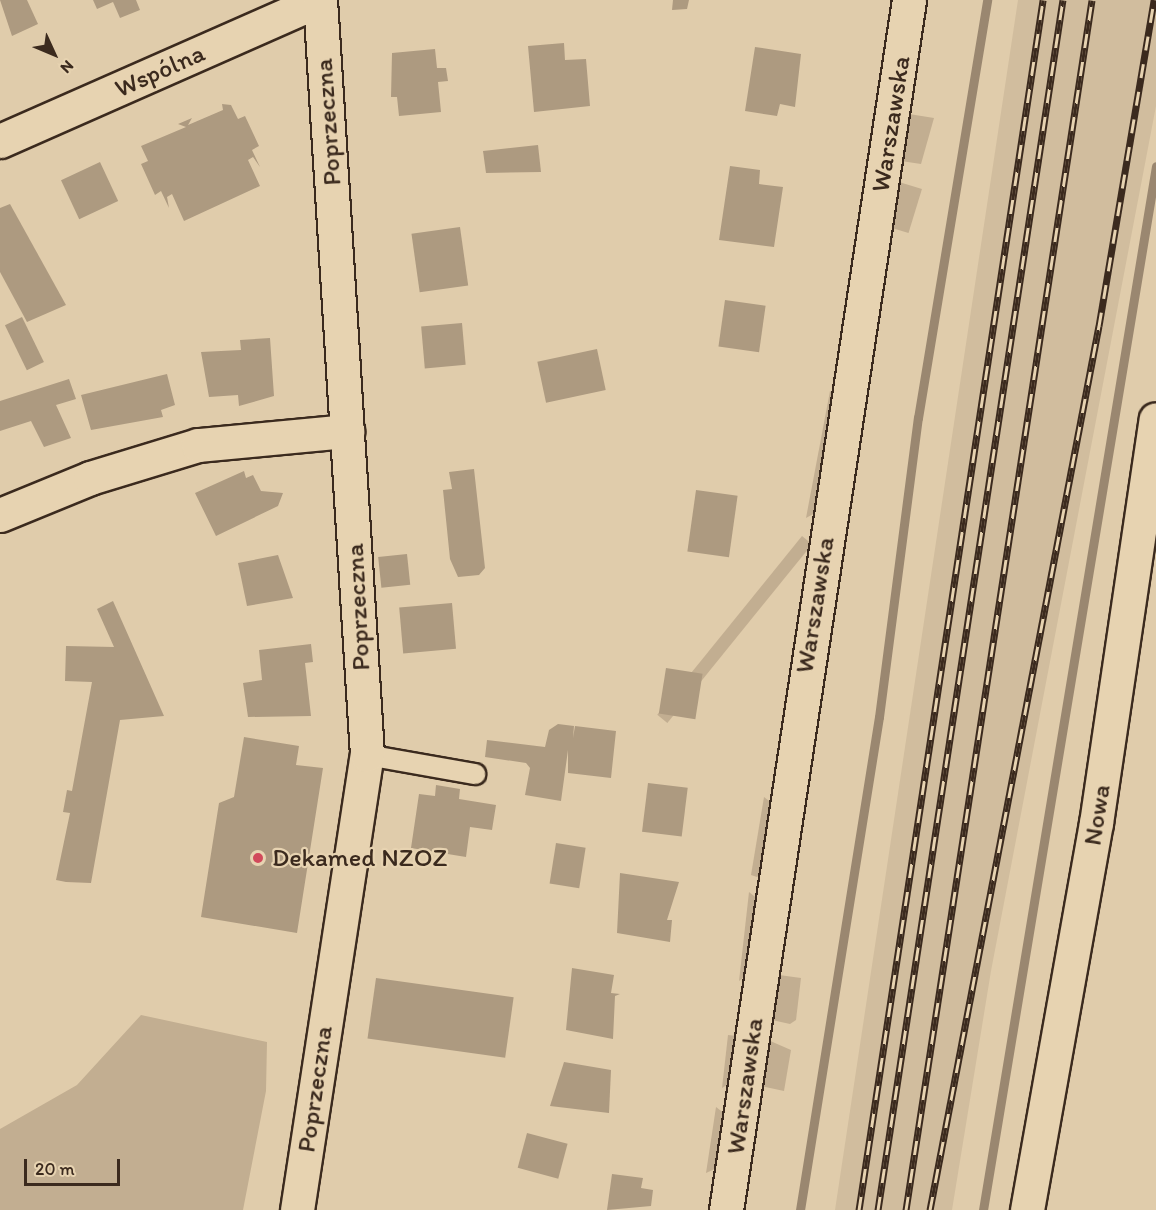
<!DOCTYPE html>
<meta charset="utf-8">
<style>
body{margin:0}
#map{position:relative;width:1156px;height:1210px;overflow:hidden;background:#e0ccab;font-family:Itim,sans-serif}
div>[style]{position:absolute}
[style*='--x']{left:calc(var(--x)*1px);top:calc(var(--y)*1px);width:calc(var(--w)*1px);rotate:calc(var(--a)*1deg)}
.built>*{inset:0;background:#d1bd9e}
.green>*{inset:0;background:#c2ae91;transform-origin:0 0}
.stream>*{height:9px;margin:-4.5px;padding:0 4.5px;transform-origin:4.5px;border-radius:4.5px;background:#9a8770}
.building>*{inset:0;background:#ad9a80;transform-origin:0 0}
.roads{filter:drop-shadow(2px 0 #3b2a1e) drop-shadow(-2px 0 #3b2a1e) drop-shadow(0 2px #3b2a1e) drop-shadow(0 -2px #3b2a1e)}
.lane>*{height:20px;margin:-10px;padding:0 10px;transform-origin:10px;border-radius:10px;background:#e7d3b1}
.street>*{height:33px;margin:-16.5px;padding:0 16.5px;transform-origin:16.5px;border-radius:16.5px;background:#e7d3b1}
.rail>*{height:7px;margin-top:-3.5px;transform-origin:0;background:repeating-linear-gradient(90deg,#e7d3b1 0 14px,#3b2a1e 0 28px);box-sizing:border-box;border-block:2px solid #3b2a1e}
.dots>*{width:16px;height:16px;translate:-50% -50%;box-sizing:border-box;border:3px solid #e7d3b1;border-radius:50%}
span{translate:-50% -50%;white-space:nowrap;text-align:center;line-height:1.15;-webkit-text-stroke:4.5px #e7d3b1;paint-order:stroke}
.street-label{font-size:26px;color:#3b2a1e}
.poi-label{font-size:26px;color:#3b2a1e}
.left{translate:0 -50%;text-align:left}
.north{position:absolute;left:24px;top:24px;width:60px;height:60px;-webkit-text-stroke:4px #e7d3b1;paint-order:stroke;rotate:134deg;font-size:16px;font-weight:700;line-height:24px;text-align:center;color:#3b2a1e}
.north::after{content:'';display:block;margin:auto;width:21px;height:27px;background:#3b2a1e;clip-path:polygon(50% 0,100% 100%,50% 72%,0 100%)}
.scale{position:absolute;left:24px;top:1159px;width:96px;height:27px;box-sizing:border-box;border:3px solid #3b2a1e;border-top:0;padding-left:8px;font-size:18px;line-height:21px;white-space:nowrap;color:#3b2a1e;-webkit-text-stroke:4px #e7d3b1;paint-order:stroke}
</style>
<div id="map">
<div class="built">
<i style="clip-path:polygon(1018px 0,1156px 0,1156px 106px,991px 971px,952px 1210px,835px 1210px)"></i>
</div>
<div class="green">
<i style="clip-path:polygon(909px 114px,934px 118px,921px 164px,901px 161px)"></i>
<i style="left:899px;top:182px;width:24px;height:46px;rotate:17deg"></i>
<i style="clip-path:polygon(830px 391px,835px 397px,817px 512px,806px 518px)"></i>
<i style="left:802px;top:536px;width:13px;height:230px;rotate:39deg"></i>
<i style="clip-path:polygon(764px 797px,773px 804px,764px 871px,757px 877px,751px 875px)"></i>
<i style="clip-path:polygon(749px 892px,759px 900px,747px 975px,739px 981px)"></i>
<i style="clip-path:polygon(779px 975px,801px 978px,796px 1020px,790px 1024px,772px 1020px)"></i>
<i style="clip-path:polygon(141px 1015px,267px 1042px,266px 1091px,243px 1210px,0 1210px,0 1129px,77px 1085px)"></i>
<i style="clip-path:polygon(728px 1035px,737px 1036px,730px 1083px,722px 1088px)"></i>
<i style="clip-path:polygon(768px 1040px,791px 1050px,784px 1091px,761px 1086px)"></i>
<i style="clip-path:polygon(716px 1107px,725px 1114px,717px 1168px,706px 1173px)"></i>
</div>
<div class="stream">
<i style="--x:800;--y:1210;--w:499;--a:-80.9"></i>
<i style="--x:879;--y:717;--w:302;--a:-82.6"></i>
<i style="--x:918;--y:418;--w:424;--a:-80.6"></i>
<i style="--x:983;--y:1210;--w:1058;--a:-80.59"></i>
</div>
<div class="building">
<i style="clip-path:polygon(0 0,27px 0,38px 24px,12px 36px)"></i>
<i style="clip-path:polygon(93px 0,136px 0,140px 10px,120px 18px,113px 2px,97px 9px)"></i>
<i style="clip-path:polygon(673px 0,689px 0,687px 9px,672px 10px)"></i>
<i style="clip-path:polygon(564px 43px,565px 60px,586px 59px,590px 106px,534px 112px,528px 46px)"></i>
<i style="clip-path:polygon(755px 47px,801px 54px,795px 107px,780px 104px,777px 116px,745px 111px)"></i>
<i style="clip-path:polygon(435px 49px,437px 68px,446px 68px,448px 81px,438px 82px,441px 112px,399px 116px,397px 97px,391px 97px,392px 53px)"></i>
<i style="clip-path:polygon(222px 104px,231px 105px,238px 119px,245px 116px,259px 146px,252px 150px,260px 167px,253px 157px,248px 160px,260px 186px,184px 221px,172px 194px,167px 197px,169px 208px,161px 191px,155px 195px,141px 164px,148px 161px,141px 146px,186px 127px,178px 124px,192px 118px,188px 125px,223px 110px)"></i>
<i style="clip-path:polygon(538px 145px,541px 172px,486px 173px,483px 151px)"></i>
<i style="left:100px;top:162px;width:43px;height:43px;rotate:65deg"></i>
<i style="clip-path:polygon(730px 166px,760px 170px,759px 184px,783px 187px,774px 247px,719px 240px)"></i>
<i style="clip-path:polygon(10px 204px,66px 305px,27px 322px,0 272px,0 208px)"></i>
<i style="left:460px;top:227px;width:59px;height:49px;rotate:82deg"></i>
<i style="left:725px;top:300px;width:41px;height:47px;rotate:8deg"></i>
<i style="left:22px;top:317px;width:50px;height:19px;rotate:64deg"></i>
<i style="left:462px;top:323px;width:42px;height:41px;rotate:85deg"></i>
<i style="clip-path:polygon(270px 338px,274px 396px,239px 406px,238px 395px,209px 397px,201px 352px,241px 350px,240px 340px)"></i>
<i style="left:597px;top:349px;width:42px;height:61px;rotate:78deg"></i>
<i style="clip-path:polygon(167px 374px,175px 405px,161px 410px,163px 417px,91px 430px,81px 395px)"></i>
<i style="clip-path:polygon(69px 379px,76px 399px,56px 405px,71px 438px,44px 447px,31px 421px,0 431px,0 401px)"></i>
<i style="clip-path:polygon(474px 469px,485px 568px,479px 575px,458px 577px,450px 559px,443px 490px,452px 489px,449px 472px)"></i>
<i style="clip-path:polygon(244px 471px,246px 478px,253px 475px,261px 491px,283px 493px,278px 506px,216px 536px,195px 493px)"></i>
<i style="left:696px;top:490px;width:42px;height:62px;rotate:8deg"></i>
<i style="left:407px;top:554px;width:31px;height:29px;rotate:84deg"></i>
<i style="clip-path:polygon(278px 555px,293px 598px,247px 606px,238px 563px)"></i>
<i style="clip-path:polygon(113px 601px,164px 716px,120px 720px,91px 883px,66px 882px,56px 880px,70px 813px,63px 812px,67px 790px,72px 791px,92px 682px,65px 681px,66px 646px,114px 647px,97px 609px)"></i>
<i style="left:452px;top:603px;width:46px;height:53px;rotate:85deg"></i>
<i style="clip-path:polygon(311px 644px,313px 662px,305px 663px,311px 716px,248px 717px,243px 683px,262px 680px,259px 650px)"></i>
<i style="left:666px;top:668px;width:37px;height:46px;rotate:9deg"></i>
<i style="clip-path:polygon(558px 724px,574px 726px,573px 738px,575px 726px,616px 731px,611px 778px,568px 773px,568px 750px,561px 801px,525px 795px,530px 768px,526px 763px,485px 757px,487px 740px,545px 747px,549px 730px)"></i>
<i style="clip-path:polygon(244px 737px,299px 746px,296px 765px,323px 768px,297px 933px,201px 917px,219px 803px,234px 797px)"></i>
<i style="left:648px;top:783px;width:40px;height:49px;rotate:7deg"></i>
<i style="clip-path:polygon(436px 785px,460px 789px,459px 799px,496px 805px,492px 830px,470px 827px,466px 857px,411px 848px,419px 794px,435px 796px)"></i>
<i style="left:556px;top:843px;width:30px;height:41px;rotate:9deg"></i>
<i style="clip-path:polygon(620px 873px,679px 882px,667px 920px,672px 920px,670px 942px,617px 933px)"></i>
<i style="clip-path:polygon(572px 968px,614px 975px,611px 993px,620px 994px,615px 996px,613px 1039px,566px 1030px)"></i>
<i style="left:376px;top:978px;width:139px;height:61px;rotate:8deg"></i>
<i style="clip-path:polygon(564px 1062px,611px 1070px,609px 1113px,550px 1106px)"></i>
<i style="left:527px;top:1133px;width:42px;height:36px;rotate:15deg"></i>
<i style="clip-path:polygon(612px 1174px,643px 1178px,641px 1188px,653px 1190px,651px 1206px,607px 1210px)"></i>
</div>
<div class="roads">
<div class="lane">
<i style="--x:367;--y:755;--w:110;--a:10"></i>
</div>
<div class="street">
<i style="--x:0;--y:141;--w:349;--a:-23.8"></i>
<i style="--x:0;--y:515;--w:97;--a:-22.3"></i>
<i style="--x:90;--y:478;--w:113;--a:-17"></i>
<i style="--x:198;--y:445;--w:150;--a:-5.4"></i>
<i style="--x:297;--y:1210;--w:460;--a:-81.3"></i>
<i style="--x:367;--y:755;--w:756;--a:-93.56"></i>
<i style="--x:726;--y:1210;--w:1224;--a:-81.4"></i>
<i style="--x:1027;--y:1210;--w:393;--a:-79.9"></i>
<i style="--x:1096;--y:823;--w:408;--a:-81.6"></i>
</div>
</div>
<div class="rail">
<i style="--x:859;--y:1210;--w:1224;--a:-81.35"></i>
<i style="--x:878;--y:1210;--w:1224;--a:-81.31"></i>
<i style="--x:906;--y:1210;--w:1224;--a:-81.26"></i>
<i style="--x:930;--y:1210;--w:900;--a:-79.18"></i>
<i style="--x:1099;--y:326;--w:331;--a:-80.4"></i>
</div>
<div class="dots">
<i style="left:258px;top:858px;background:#d1495b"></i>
</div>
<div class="street-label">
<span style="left:160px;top:71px;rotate:-24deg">Wspólna</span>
<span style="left:328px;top:122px;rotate:-94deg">Poprzeczna</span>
<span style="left:891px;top:124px;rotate:-81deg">Warszawska</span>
<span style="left:815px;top:605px;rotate:-81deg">Warszawska</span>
<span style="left:358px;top:607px;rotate:-93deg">Poprzeczna</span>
<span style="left:1097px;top:815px;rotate:-81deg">Nowa</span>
<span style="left:745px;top:1086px;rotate:-82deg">Warszawska</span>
<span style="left:315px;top:1089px;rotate:-82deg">Poprzeczna</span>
</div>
<div class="poi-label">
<span class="left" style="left:272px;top:858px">Dekamed NZOZ</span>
</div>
<div class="north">N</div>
<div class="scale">20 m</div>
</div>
